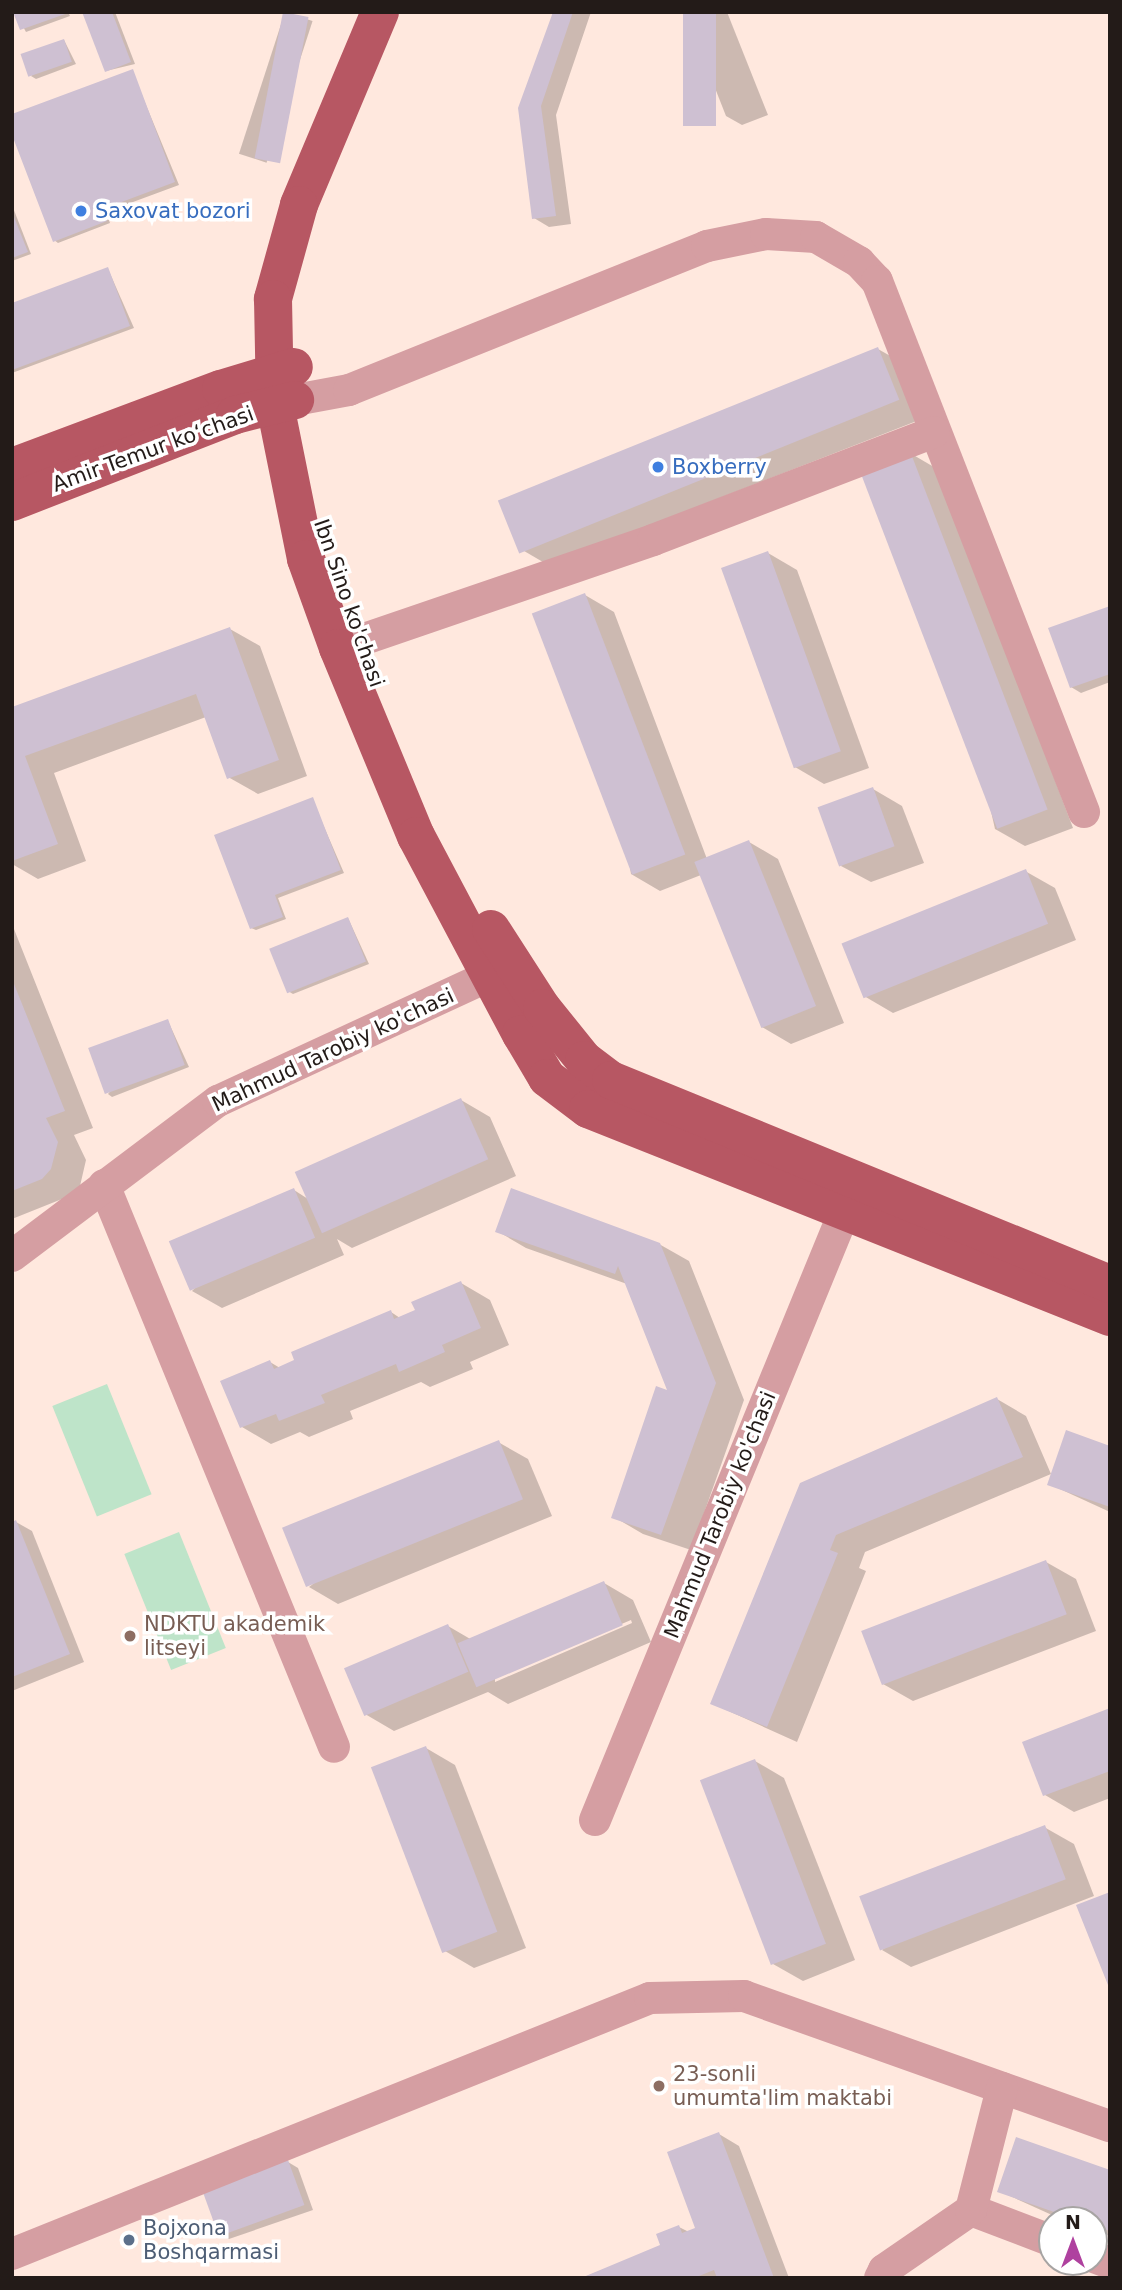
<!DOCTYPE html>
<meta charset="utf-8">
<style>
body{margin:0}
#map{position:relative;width:1122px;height:2290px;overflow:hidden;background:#ffe8de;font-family:"DejaVu Sans",sans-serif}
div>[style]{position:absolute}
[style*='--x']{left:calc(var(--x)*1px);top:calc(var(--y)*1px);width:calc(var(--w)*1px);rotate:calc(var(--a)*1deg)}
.green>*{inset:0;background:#bee4c9;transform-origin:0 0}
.shadow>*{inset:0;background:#0003;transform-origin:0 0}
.building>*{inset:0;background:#cec0d2;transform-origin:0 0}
.minor>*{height:32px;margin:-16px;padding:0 16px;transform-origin:16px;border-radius:16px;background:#d59ea2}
.major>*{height:38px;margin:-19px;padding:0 19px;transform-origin:19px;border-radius:19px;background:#b75763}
.dots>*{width:19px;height:19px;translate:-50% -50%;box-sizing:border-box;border:4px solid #fff;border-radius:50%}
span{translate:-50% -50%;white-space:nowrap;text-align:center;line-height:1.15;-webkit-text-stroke:7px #fff;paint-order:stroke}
.shop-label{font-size:21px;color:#366cbe}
.left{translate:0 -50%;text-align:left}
.street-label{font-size:21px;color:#231b18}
.education-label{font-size:21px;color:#785e54}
.service-label{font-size:21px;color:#4e5e75}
.frame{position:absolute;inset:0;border:14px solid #231b18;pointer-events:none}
.north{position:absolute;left:1038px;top:2206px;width:70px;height:70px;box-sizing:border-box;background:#fff;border:2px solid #a7a4a3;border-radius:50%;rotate:0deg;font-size:19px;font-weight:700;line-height:28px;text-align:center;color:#231b18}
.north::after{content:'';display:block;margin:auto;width:24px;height:32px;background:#af419f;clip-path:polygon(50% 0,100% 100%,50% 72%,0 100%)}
</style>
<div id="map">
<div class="green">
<i style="left:107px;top:1384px;width:119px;height:59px;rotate:68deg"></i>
<i style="left:179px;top:1532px;width:125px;height:59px;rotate:68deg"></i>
</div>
<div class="shadow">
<i style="clip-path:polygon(15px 12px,68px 12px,70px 16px,26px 32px)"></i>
<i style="clip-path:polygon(84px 12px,115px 12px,135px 64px,106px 71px)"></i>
<i style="left:285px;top:12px;width:29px;height:149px;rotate:18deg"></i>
<i style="clip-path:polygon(555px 12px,591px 12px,556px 115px,571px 224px,549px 227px,534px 218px,519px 108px)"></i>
<i style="clip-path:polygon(685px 12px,727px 12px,768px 115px,742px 125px,726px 116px)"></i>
<i style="clip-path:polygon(64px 40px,76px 64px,36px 79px,31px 76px)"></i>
<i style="clip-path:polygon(132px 71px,179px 185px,106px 212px,110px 223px,58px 243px,54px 240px)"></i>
<i style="clip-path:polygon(12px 205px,31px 254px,12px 261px)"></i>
<i style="clip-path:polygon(108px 269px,134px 328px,12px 373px,12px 305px)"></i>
<i style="clip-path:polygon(878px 349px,908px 366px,927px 417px,548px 565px,519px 548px)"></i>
<i style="clip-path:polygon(910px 453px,939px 470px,1073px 828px,1025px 846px,995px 829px)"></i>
<i style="clip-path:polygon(768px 553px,797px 570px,869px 768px,824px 784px,795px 767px)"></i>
<i style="clip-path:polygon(585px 595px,614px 612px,707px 859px,749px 842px,778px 859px,844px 1023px,791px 1044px,762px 1027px,701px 875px,660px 891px,631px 874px)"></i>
<i style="clip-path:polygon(1110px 607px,1110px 682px,1081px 693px,1071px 687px)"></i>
<i style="clip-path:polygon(230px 629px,260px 646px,307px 776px,258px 794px,228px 777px,206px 717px,54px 773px,86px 861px,38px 879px,12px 864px,12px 708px)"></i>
<i style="clip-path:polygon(873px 789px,902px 806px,924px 863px,871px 882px,841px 866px)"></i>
<i style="clip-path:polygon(312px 799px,344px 873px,278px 898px,286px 919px,256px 930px,251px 928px)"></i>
<i style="clip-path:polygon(1025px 871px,1055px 888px,1076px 940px,893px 1013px,864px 996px)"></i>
<i style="clip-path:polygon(348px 918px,369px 964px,293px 994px,288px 991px)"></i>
<i style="clip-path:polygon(12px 924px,93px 1128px,74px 1135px,86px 1160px,80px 1186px,72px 1195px,12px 1219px)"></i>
<i style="clip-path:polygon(168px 1021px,189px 1067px,112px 1097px,108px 1094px)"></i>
<i style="clip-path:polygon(461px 1100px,490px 1117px,516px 1176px,352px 1248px,337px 1239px,344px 1255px,222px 1308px,192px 1291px,294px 1190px,308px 1199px)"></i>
<i style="clip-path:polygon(497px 1231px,659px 1244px,689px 1261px,744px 1400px,691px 1550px,643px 1534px,614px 1517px,670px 1392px,627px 1284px,526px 1248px)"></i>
<i style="clip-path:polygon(461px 1283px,490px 1300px,509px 1345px,470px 1362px,473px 1369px,430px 1387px,421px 1382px,350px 1411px,353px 1419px,309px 1437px,300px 1432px,271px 1444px,242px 1427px,270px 1362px,280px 1368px,391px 1312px,400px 1318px,417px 1311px)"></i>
<i style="clip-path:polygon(997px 1399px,1026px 1416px,1051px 1474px,865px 1552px,859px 1568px,866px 1571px,797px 1742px,713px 1704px,801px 1484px)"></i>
<i style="clip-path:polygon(498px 1442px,528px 1459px,552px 1516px,338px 1604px,309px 1587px)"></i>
<i style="clip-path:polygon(1110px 1447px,1110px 1512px,1049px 1484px)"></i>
<i style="clip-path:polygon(16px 1522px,32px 1531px,84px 1662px,12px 1691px,12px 1524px)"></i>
<i style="clip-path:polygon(1046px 1562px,1076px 1579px,1096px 1631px,913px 1701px,883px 1684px)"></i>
<i style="clip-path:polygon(evenodd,604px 1583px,633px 1600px,651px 1642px,508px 1704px,488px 1692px,394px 1731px,365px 1714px,448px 1626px,472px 1640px,604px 1583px,631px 1620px,632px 1623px,495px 1682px,495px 1678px,631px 1620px)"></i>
<i style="clip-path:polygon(1110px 1710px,1110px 1798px,1074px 1812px,1045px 1795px)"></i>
<i style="clip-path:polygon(426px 1748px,455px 1765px,526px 1948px,474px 1968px,445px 1951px)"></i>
<i style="clip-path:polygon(755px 1761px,784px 1778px,855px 1960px,803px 1981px,773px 1964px)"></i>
<i style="clip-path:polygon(1044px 1827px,1074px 1844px,1094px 1896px,911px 1967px,882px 1950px)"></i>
<i style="clip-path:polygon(719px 2134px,739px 2146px,789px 2278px,582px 2278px,662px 2246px,679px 2227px,689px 2232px,698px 2229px)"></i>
<i style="clip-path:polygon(288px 2162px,298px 2168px,313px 2210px,229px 2239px,220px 2233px)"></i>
<i style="clip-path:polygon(1110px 2172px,1110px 2236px,1094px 2231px,1094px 2220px,1063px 2220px,999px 2191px)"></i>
</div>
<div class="building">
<i style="clip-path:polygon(13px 12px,68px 12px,68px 13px,20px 30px)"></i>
<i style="clip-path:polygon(82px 12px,112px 12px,131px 62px,105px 72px)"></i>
<i style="left:283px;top:12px;width:26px;height:149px;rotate:11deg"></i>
<i style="clip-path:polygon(553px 12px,573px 12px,541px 106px,556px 216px,532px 219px,518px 108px)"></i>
<i style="left:683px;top:12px;width:33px;height:114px"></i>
<i style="left:64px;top:39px;width:24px;height:46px;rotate:71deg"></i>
<i style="clip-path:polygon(133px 69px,175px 182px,103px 209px,107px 221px,53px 242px,12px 135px,12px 114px)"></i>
<i style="clip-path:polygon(12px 212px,28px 252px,12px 258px)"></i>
<i style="clip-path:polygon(108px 267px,130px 326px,12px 370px,12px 303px)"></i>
<i style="left:878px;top:347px;width:57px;height:410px;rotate:68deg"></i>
<i style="left:910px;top:451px;width:384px;height:54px;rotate:69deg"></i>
<i style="left:768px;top:551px;width:213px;height:50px;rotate:70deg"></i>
<i style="left:585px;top:593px;width:280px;height:57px;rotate:69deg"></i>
<i style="clip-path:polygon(1110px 606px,1110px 674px,1070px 688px,1048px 628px)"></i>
<i style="clip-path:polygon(230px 627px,279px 760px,227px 779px,196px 694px,25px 756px,58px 844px,12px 861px,12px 707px)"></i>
<i style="left:873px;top:787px;width:63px;height:59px;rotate:70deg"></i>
<i style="clip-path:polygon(313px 797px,341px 870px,275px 895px,283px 917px,250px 929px,214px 835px)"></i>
<i style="left:749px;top:840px;width:179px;height:59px;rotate:68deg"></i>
<i style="left:1026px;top:869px;width:59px;height:199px;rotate:68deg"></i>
<i style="left:348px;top:917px;width:48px;height:85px;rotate:68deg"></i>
<i style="clip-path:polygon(12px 979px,65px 1111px,46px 1118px,58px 1142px,51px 1169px,42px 1179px,12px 1191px)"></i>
<i style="left:168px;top:1019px;width:49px;height:85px;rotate:70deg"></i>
<i style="left:461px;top:1098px;width:67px;height:182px;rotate:66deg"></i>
<i style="left:294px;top:1188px;width:54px;height:136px;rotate:67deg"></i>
<i style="clip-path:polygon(511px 1188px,660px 1243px,716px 1383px,661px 1535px,611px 1518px,656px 1386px,667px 1390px,618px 1266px,615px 1274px,495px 1232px)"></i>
<i style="clip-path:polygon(461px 1281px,481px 1328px,442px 1345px,445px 1352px,399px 1372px,396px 1364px,321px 1395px,325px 1403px,279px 1421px,276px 1414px,240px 1428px,220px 1381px,270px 1360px,274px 1369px,294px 1360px,291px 1352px,391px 1310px,394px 1319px,415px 1310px,411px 1302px)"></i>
<i style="clip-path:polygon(997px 1397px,1023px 1457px,836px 1535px,830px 1550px,838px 1553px,767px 1727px,710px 1704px,800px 1483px)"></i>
<i style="clip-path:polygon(1066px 1430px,1110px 1446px,1110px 1507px,1047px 1485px)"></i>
<i style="left:499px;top:1440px;width:64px;height:234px;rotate:68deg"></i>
<i style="clip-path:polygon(16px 1520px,70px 1654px,12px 1677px,12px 1522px)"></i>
<i style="left:1046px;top:1560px;width:58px;height:198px;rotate:69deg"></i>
<i style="left:604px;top:1581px;width:48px;height:159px;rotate:67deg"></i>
<i style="left:448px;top:1624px;width:52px;height:113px;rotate:67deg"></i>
<i style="clip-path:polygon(1110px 1708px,1110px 1771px,1043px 1796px,1022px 1742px)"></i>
<i style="left:426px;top:1746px;width:199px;height:59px;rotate:69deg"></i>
<i style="left:755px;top:1759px;width:198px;height:59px;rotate:69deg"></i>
<i style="left:1045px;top:1825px;width:58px;height:199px;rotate:69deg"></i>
<i style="clip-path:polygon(1110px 1892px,1110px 1990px,1076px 1905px)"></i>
<i style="clip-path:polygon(719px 2132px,774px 2278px,717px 2278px,714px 2270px,694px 2278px,581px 2278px,660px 2245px,656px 2234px,679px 2225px,682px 2233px,695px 2228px,667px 2152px)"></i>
<i style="clip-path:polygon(1016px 2137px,1110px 2170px,1110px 2231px,1094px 2226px,1094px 2220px,1077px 2220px,997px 2192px)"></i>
<i style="left:288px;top:2160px;width:48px;height:91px;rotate:70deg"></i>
</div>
<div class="minor">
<i style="--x:295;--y:400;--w:55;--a:-10.5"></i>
<i style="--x:349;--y:390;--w:386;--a:-21.9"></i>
<i style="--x:707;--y:246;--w:60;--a:-11.5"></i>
<i style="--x:766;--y:234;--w:50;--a:3.4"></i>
<i style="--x:816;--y:237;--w:50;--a:30.2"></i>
<i style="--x:859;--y:262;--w:26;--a:47"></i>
<i style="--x:877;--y:281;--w:570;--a:68.7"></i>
<i style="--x:338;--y:648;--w:333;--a:-18.9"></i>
<i style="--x:653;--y:540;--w:301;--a:-21"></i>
<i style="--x:104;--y:1185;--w:607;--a:67.74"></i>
<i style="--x:12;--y:1256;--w:258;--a:-37"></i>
<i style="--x:218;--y:1101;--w:322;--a:-24.8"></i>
<i style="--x:595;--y:1820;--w:659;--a:-67.71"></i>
<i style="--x:971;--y:2210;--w:87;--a:20.9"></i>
<i style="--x:12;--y:2254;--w:687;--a:-21.86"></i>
<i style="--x:650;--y:1998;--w:94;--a:-1.2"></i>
<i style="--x:744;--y:1996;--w:388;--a:19.6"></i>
<i style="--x:1094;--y:2257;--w:17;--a:21"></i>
<i style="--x:880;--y:2278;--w:9;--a:-63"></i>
<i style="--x:884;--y:2270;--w:106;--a:-34.6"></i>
<i style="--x:971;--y:2210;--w:126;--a:-75.7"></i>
</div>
<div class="major">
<i style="--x:380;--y:12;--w:209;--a:112.8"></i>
<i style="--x:299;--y:205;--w:98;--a:105.5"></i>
<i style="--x:273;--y:299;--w:106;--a:88.9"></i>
<i style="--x:275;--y:405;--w:157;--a:78.6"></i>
<i style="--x:306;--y:559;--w:95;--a:70.2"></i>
<i style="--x:338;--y:648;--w:204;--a:67.5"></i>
<i style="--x:416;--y:836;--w:224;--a:62.1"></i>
<i style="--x:521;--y:1034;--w:51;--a:59.4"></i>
<i style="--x:547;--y:1078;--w:51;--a:37.1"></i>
<i style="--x:588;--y:1109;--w:562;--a:21.73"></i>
<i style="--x:12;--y:467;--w:223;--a:-20.5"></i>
<i style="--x:221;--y:389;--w:76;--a:-16.8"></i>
<i style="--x:12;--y:502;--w:239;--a:-21.3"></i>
<i style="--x:235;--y:415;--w:62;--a:-14"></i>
<i style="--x:491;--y:929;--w:94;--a:57.2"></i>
<i style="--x:542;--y:1008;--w:67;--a:51.1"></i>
<i style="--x:584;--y:1060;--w:34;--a:37"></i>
<i style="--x:611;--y:1080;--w:539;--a:22.24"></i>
</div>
<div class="dots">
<i style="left:81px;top:211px;background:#3f7fe0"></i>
<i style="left:658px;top:467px;background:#3f7fe0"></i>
<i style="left:130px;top:1636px;background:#8d6e63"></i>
<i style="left:659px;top:2086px;background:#8d6e63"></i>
<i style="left:129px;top:2240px;background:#5c6f8a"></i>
</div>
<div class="shop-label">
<span class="left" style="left:95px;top:211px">Saxovat bozori</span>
<span class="left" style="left:672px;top:467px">Boxberry</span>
</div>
<div class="street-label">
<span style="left:153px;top:449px;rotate:-20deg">Amir Temur ko‘chasi</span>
<span style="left:349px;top:603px;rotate:71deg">Ibn Sino ko'chasi</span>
<span style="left:333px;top:1050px;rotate:-25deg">Mahmud Tarobiy ko'chasi</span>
<span style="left:720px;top:1515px;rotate:-68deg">Mahmud Tarobiy ko'chasi</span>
</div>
<div class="education-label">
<span class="left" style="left:144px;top:1636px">NDKTU akademik<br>litseyi</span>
<span class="left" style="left:673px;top:2086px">23-sonli<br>umumta'lim maktabi</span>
</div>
<div class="service-label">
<span class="left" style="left:143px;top:2240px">Bojxona<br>Boshqarmasi</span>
</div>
<div class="frame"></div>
<div class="north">N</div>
</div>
